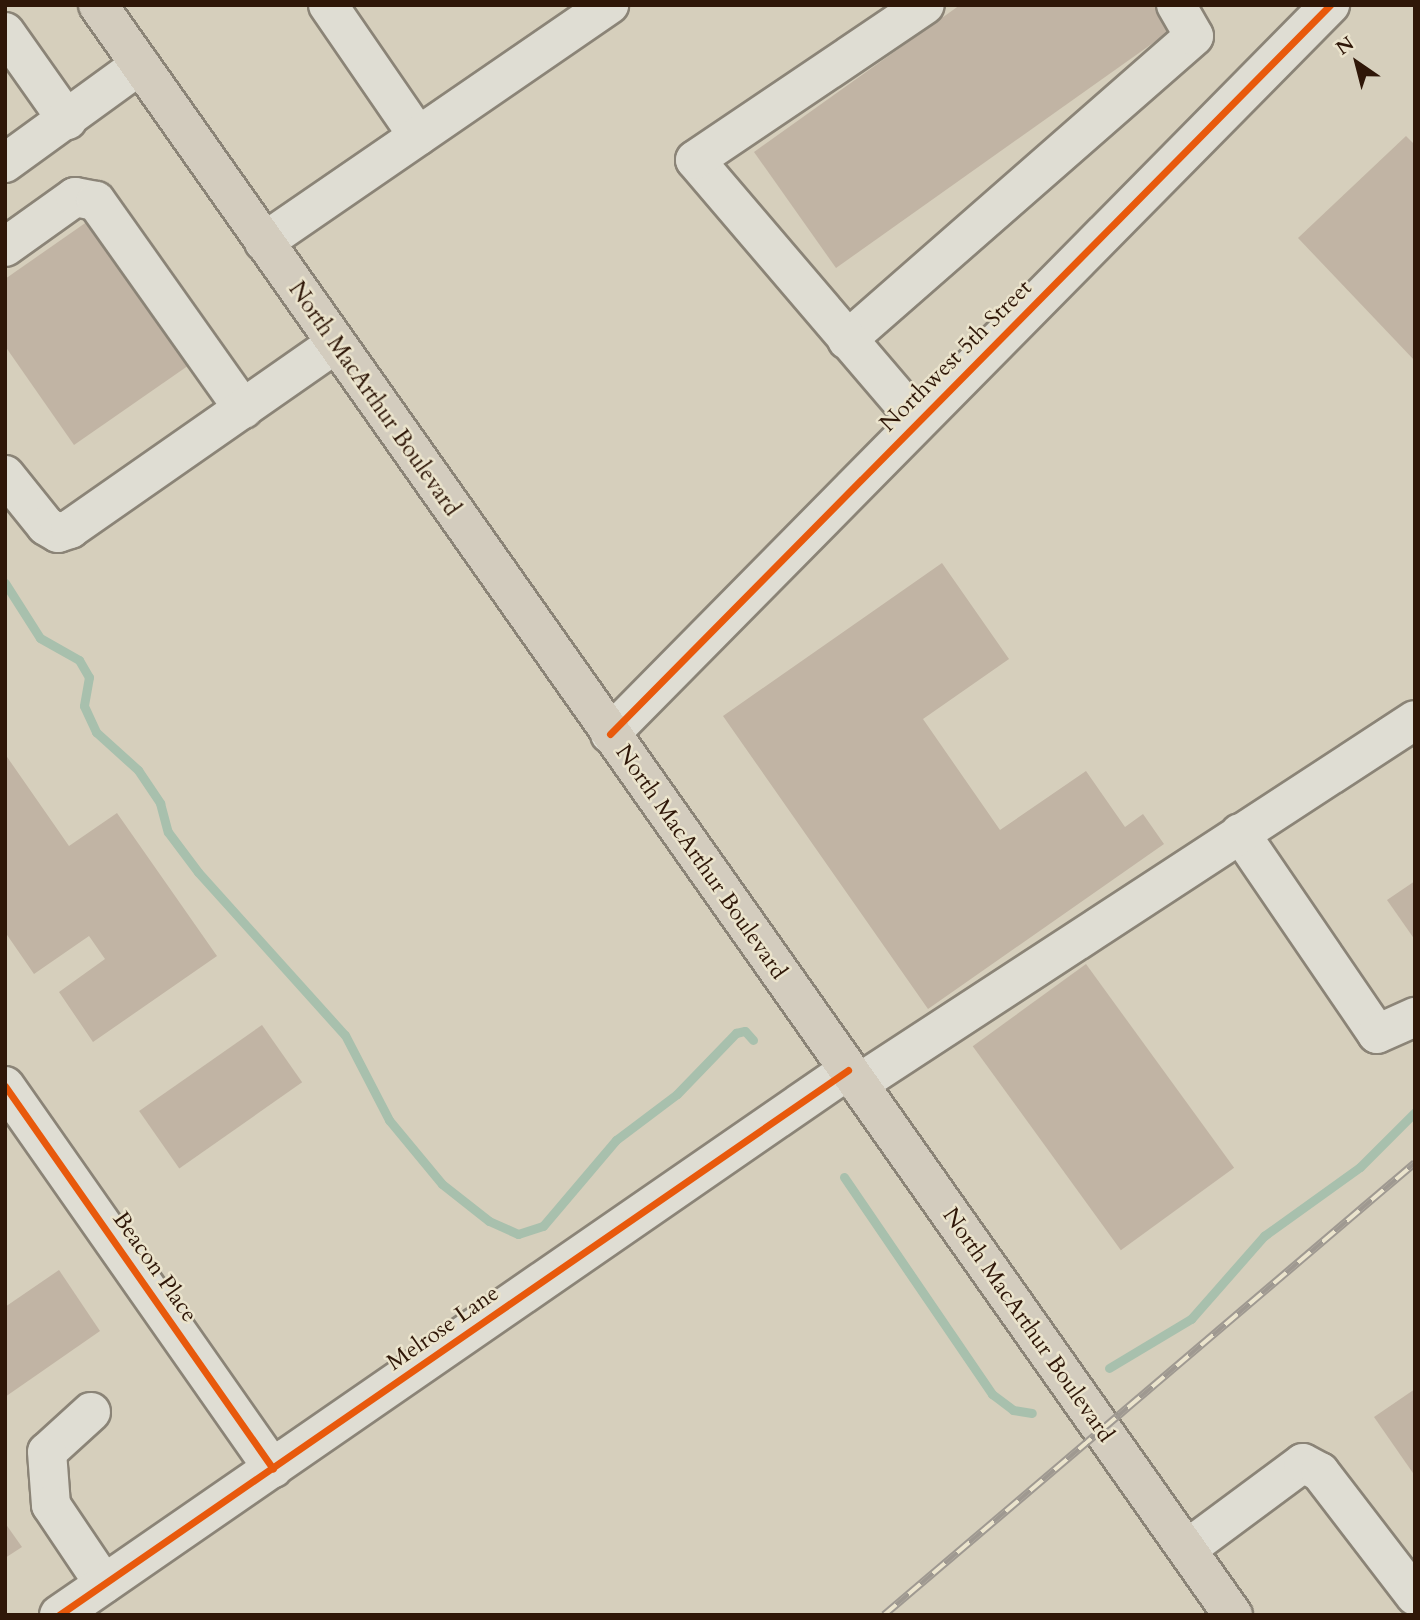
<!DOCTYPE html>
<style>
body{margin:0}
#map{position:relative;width:1420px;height:1620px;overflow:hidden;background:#d6cfbc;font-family:Cardo,serif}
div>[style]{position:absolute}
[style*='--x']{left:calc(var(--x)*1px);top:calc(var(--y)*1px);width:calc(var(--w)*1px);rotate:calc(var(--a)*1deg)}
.stream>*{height:9px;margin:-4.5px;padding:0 4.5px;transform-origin:4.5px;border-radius:4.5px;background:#a8c0ad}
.building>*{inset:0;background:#c1b4a4;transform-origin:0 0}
.roads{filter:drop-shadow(2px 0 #8b8477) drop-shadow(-2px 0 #8b8477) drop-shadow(0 2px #8b8477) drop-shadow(0 -2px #8b8477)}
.minor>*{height:38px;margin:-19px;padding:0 19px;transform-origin:19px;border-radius:19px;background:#dfddd3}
.major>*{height:38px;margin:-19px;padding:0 19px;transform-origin:19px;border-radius:19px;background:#d3ccbe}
.rail>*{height:8px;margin-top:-4px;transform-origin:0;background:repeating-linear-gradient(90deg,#ebe4cd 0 16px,#9f9991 0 32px);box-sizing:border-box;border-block:2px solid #9f9991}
.cycleway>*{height:7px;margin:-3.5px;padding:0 3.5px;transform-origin:3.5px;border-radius:3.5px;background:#e8590c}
span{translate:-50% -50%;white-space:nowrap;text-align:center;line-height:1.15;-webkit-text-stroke:5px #ebe4cd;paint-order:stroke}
.street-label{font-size:23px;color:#2f1708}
.frame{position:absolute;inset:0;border:7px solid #2f1708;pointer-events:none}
.north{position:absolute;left:1322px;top:28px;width:70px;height:70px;-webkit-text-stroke:5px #ebe4cd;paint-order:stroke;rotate:325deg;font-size:19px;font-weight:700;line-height:28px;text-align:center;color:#2f1708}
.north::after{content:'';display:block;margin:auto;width:24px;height:32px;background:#2f1708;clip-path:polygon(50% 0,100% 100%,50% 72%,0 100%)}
</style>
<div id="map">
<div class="stream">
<i style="--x:5;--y:583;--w:65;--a:57.5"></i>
<i style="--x:40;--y:638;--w:45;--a:29.4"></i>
<i style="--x:79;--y:660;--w:20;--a:60"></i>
<i style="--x:89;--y:677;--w:29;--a:100"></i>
<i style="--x:84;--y:706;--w:29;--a:65"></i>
<i style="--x:96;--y:732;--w:57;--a:42.1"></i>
<i style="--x:138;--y:770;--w:40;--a:56"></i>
<i style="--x:160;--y:803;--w:30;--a:75"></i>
<i style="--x:168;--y:832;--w:50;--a:53.1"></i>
<i style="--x:198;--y:872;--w:219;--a:48"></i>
<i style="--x:345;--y:1035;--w:96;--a:62.6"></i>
<i style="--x:389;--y:1120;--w:83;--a:50.4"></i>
<i style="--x:442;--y:1184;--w:60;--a:38.2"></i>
<i style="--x:489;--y:1221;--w:32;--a:24"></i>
<i style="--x:518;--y:1234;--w:26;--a:-18"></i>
<i style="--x:543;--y:1226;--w:113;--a:-49.7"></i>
<i style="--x:616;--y:1140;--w:76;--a:-37"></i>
<i style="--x:677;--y:1094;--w:85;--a:-46"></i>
<i style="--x:736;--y:1033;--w:9;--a:-13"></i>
<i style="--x:745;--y:1031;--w:12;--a:48"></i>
<i style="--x:844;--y:1177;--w:263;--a:55.7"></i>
<i style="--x:992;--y:1394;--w:26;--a:37"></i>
<i style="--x:1013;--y:1410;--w:19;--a:9"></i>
<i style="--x:1109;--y:1368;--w:96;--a:-30.9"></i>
<i style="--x:1191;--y:1319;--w:111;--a:-48.7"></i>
<i style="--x:1264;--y:1236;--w:118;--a:-35.7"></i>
<i style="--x:1360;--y:1167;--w:78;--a:-45"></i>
</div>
<div class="building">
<i style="clip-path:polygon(960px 5px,1173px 5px,1184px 21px,836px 268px,754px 152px)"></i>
<i style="clip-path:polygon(1406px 136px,1415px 145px,1415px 361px,1298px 238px)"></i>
<i style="clip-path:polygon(91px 219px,192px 363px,74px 445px,5px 346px,5px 279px)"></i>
<i style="clip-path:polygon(942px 563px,1009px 659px,923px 719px,1000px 830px,1086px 771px,1125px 827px,1143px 814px,1164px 844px,928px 1009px,723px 716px)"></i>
<i style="clip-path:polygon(5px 754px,69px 846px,117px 813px,217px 956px,93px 1042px,59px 992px,105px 959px,89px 936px,34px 974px,5px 932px)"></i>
<i style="clip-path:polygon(1415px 881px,1415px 940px,1387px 900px)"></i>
<i style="left:1086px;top:964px;width:252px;height:140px;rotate:54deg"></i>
<i style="left:262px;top:1025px;width:70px;height:150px;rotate:55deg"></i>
<i style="clip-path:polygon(59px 1270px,100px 1331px,5px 1397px,5px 1307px)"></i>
<i style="clip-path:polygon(1415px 1389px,1415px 1476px,1374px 1417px)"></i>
<i style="clip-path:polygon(5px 1523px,22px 1547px,5px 1558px)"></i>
</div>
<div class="roads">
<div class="minor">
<i style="--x:328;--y:5;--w:159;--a:55.5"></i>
<i style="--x:5;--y:32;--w:108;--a:54.8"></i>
<i style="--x:5;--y:163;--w:167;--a:-36"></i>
<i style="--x:264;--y:242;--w:419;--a:-34.5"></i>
<i style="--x:5;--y:247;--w:86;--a:-35.5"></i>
<i style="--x:75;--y:197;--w:21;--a:11"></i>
<i style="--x:96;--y:201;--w:255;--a:54.7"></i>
<i style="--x:847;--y:340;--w:461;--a:-41.2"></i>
<i style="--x:1194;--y:36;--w:36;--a:-120"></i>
<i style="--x:918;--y:421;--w:343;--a:-130.5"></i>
<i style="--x:695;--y:160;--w:277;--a:-34"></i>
<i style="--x:5;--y:475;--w:65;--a:51.2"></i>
<i style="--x:46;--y:526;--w:14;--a:30"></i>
<i style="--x:58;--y:533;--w:13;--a:-18"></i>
<i style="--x:70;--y:529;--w:323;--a:-34.9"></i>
<i style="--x:610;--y:734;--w:1025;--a:-45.36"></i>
<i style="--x:1240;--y:833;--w:243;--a:55.7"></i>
<i style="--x:1377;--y:1034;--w:42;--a:-24.1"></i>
<i style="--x:858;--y:1084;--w:665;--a:-33.16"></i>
<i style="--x:5;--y:1086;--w:467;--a:55"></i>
<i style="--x:91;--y:1412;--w:59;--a:137.7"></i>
<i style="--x:47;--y:1452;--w:53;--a:85.7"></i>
<i style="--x:51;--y:1505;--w:95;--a:56.1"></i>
<i style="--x:1187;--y:1549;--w:144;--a:-36.6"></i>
<i style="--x:1303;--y:1463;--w:19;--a:28"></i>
<i style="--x:1320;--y:1472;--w:156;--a:52.5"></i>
<i style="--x:59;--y:1615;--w:959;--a:-34.63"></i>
</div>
<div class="major">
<i style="--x:98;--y:5;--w:1970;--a:54.82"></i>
</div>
</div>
<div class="rail">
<i style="--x:884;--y:1615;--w:697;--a:-40.41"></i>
</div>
<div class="cycleway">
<i style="--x:610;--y:734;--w:1025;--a:-45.36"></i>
<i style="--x:5;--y:1086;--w:467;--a:55"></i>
<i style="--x:59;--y:1615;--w:959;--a:-34.63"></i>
</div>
<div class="street-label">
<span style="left:956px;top:356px;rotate:-45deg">Northwest 5th Street</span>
<span style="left:374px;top:399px;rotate:55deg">North MacArthur Boulevard</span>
<span style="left:701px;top:862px;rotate:55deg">North MacArthur Boulevard</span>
<span style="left:155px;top:1267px;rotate:55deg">Beacon Place</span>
<span style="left:1028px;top:1325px;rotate:55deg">North MacArthur Boulevard</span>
<span style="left:443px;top:1328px;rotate:-35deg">Melrose Lane</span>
</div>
<div class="frame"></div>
<div class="north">N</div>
</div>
